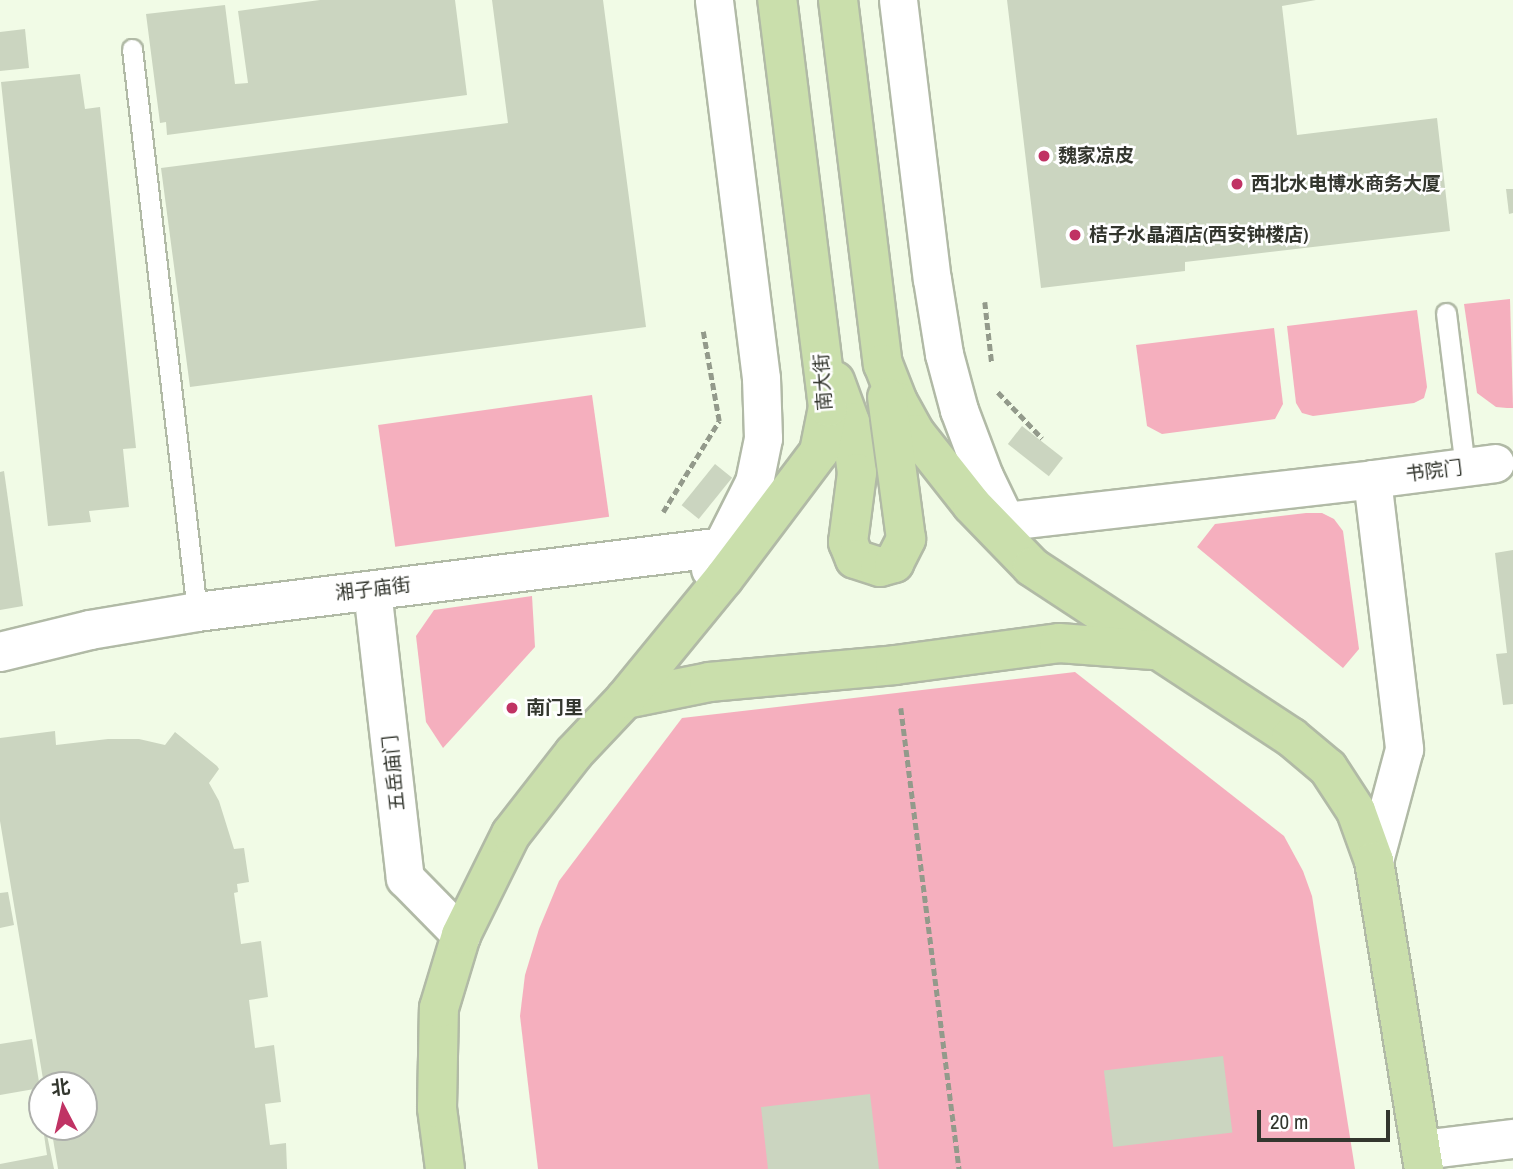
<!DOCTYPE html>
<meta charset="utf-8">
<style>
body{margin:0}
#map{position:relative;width:1513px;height:1169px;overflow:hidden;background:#f1fbe6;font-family:"Archivo Narrow","Noto Sans SC",sans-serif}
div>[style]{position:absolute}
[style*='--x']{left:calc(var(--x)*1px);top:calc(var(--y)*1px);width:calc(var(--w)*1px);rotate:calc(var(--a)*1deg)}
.green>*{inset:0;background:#f5afbe;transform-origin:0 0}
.building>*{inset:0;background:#cbd5c0;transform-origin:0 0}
.path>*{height:4.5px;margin-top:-2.25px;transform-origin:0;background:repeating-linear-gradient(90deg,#939a8b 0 7px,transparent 0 10.5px)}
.roads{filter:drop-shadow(2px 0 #b1baa6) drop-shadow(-2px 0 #b1baa6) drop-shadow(0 2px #b1baa6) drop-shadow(0 -2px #b1baa6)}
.lane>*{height:19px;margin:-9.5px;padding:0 9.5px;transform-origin:9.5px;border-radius:9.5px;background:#fff}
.street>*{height:37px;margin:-18.5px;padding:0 18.5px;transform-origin:18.5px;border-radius:18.5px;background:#fff}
.secondary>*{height:38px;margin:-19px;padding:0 19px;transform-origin:19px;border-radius:19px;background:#fff}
.primary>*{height:38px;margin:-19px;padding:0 19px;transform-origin:19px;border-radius:19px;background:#cadfac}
.dots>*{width:19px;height:19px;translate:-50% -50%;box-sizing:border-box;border:4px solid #fff;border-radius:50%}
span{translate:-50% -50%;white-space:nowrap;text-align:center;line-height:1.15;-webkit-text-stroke:5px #fff;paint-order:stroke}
.poi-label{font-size:19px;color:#33362e;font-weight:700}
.left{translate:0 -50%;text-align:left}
.street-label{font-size:19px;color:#33362e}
.north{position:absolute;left:28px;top:1071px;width:70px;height:70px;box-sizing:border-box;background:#fff;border:2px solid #adafab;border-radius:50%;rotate:353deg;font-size:19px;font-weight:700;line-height:28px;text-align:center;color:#33362e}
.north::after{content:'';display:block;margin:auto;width:24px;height:32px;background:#c03364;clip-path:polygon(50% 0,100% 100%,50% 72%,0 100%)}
.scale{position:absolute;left:1257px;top:1110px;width:133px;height:32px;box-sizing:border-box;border:4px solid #33362e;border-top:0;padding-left:9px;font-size:21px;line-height:24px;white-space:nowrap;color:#33362e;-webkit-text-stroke:5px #fff;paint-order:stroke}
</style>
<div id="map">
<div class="green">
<i style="clip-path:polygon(1510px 299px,1513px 408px,1507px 408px,1496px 407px,1477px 393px,1464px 304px)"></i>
<i style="clip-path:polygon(1417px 310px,1427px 387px,1424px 398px,1414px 403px,1313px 416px,1302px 413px,1296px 403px,1287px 326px)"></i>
<i style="clip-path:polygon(1274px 328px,1283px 404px,1275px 419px,1162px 434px,1147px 426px,1136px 345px)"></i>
<i style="left:592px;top:395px;width:123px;height:216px;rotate:82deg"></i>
<i style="clip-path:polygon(1306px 513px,1322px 513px,1334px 519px,1343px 531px,1359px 649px,1343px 668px,1197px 547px,1215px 524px)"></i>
<i style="clip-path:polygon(532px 596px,535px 647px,443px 748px,426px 722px,416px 636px,434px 610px)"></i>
<i style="clip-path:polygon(1075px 672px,1284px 836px,1303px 871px,1312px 896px,1355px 1169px,538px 1169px,520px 1016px,525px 975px,539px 929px,559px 881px,682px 718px)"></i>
</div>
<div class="building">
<i style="clip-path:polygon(320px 0,455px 0,467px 95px,167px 135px,166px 122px,160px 123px,146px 14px,225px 5px,235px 84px,248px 83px,238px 11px)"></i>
<i style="clip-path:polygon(492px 0,603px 0,646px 327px,190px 387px,161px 168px,508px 123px)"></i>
<i style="clip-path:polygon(1007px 0,1316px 0,1282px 6px,1297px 135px,1437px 118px,1450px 231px,1185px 262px,1185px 271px,1041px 288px)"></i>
<i style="clip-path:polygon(25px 29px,29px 68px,0 71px,0 32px)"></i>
<i style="clip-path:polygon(80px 74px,85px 109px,100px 107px,136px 448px,123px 449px,129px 507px,89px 511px,91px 522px,48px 526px,1px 82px)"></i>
<i style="clip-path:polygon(1506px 189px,1513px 189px,1513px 213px,1509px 214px)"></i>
<i style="left:1022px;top:426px;width:52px;height:23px;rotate:38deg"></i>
<i style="left:715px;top:464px;width:22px;height:53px;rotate:39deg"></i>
<i style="clip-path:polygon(4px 471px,23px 606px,0 610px,0 472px)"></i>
<i style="clip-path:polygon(1513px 550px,1513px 704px,1503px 705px,1496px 654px,1507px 653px,1495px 553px)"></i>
<i style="clip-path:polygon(55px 731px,56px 745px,108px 739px,139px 739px,165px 745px,175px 732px,217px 766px,219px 769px,209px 783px,219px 801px,234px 849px,244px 848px,249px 882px,237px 884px,238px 892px,234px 893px,241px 944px,261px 941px,268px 997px,249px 1000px,255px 1048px,274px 1045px,281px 1102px,265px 1104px,270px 1145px,286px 1143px,287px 1169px,58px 1169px,51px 1127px,84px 1127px,84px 1085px,44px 1085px,0 821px,0 738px)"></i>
<i style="clip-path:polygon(8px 892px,14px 925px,0 928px,0 893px)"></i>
<i style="clip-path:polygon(32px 1039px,40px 1088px,0 1095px,0 1044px)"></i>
<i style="left:1223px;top:1056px;width:77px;height:120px;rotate:83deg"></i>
<i style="clip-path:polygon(870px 1094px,879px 1169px,768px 1169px,761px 1107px)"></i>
<i style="clip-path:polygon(44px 1135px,47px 1135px,54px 1169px,0 1169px,0 1164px,47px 1155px)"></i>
</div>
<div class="path">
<i style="--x:985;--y:302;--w:62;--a:83.6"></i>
<i style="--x:998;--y:392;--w:64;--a:46.3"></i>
<i style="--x:663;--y:512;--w:107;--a:-58.4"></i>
<i style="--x:719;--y:421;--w:91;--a:-100.1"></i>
<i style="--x:901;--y:708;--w:465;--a:82.8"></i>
</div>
<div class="roads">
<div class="lane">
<i style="--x:132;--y:49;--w:567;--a:83.41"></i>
<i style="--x:1446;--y:313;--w:155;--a:83"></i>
</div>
<div class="street">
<i style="--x:898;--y:0;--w:281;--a:83.1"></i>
<i style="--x:932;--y:279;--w:76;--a:80.9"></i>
<i style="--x:944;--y:354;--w:58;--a:75"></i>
<i style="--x:959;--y:410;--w:71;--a:69.3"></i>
<i style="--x:984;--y:476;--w:60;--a:64.3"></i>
<i style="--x:1372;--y:479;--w:124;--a:-7.4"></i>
<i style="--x:972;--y:505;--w:38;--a:25"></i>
<i style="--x:1006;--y:521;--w:368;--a:-6.5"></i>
<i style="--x:1372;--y:479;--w:272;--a:83.2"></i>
<i style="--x:1404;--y:749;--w:116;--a:105"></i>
<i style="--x:710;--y:569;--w:97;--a:-63.2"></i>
<i style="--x:754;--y:482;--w:45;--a:-78.4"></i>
<i style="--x:763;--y:438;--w:60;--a:-91.9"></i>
<i style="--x:761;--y:378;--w:381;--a:-97.1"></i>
<i style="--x:372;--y:590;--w:290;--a:83.5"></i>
<i style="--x:405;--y:878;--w:80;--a:45.5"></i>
</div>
<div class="secondary">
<i style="--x:0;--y:652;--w:93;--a:-13.7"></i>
<i style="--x:90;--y:630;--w:109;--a:-9.5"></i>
<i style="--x:197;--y:612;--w:555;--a:-7.04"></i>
<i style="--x:1422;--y:1150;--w:92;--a:-6.9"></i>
</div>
<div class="primary">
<i style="--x:838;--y:0;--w:367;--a:83"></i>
<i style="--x:883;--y:364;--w:41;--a:68.5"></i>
<i style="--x:898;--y:402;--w:37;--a:61"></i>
<i style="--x:916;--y:434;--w:90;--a:51.7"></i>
<i style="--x:972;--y:505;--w:86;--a:45.9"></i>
<i style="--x:1032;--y:567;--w:310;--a:33.3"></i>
<i style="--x:1291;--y:737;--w:48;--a:40"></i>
<i style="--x:1328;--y:768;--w:51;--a:56.9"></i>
<i style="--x:1356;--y:811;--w:53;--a:70.2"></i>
<i style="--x:1374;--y:861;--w:312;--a:80.8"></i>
<i style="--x:835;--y:381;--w:44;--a:69.9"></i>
<i style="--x:850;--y:422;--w:51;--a:82.2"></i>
<i style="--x:857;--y:473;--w:70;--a:97.4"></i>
<i style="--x:848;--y:542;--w:18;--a:68"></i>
<i style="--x:855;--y:559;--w:26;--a:18"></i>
<i style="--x:880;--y:567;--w:15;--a:-16"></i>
<i style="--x:894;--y:563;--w:27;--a:-63"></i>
<i style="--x:906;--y:539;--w:143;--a:-97.6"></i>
<i style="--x:625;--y:699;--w:86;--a:-11.4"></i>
<i style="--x:709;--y:682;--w:187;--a:-5.2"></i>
<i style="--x:895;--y:665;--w:165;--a:-7.6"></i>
<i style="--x:1059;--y:643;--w:94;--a:4.3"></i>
<i style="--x:445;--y:1169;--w:62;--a:-97.5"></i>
<i style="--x:437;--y:1108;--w:100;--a:-88.9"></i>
<i style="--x:439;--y:1008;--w:76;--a:-73.2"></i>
<i style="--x:461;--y:935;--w:113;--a:-63.7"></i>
<i style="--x:511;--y:834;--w:103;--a:-52.1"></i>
<i style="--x:574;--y:753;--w:74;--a:-46.6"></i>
<i style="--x:625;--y:699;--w:156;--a:-50.7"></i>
<i style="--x:724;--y:578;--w:158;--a:-53"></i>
<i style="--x:819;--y:452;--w:46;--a:-78.7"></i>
<i style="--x:828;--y:407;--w:410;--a:-97.1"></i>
</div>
</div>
<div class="dots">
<i style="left:1044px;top:156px;background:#c03364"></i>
<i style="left:1237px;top:184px;background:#c03364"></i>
<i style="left:1075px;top:235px;background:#c03364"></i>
<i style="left:512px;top:708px;background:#c03364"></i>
</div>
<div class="poi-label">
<span class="left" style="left:1058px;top:156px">魏家凉皮</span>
<span class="left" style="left:1251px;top:184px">西北水电博水商务大厦</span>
<span class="left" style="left:1089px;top:235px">桔子水晶酒店(西安钟楼店)</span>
<span class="left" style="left:526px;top:708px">南门里</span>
</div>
<div class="street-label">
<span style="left:823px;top:382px;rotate:-94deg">南大街</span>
<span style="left:1434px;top:471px;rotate:-7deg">书院门</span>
<span style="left:373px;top:589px;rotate:-7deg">湘子庙街</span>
<span style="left:394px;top:773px;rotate:-96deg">五岳庙门</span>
</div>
<div class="north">北</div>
<div class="scale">20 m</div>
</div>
